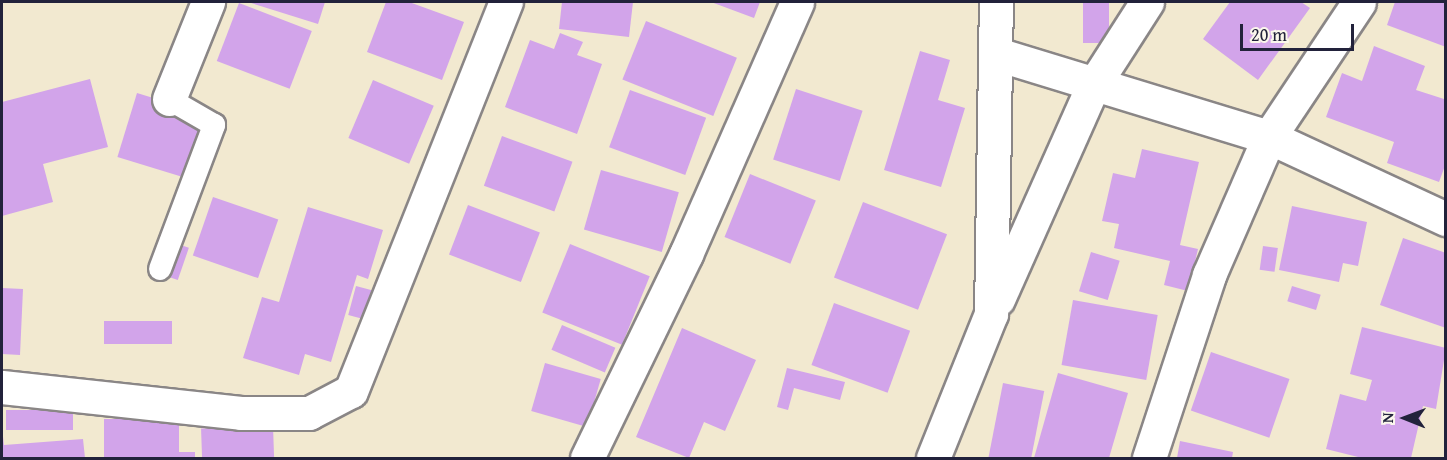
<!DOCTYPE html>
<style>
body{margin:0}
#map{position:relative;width:1447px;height:460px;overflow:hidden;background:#f2e9d0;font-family:"Gentium Book Plus",serif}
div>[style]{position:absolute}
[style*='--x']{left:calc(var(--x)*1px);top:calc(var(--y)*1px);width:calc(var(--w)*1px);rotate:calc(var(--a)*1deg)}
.building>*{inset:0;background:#d2a4ea;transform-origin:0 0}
.roads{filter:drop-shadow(2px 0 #8a8686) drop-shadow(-2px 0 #8a8686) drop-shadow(0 2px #8a8686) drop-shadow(0 -2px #8a8686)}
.lane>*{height:22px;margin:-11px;padding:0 11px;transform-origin:11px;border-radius:11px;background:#fff}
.street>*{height:33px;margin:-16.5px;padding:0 16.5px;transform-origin:16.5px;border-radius:16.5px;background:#fff}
span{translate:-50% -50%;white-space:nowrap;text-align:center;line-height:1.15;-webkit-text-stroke:6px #fbf7ec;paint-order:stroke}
.frame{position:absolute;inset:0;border:3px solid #22223b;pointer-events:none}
.north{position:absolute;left:1375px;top:388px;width:60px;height:60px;-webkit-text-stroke:4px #fbf7ec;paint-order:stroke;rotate:271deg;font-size:16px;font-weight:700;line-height:24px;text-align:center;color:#22223b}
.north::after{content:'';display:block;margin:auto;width:21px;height:27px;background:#22223b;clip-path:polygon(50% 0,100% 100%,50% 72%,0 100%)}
.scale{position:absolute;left:1240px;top:24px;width:114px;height:27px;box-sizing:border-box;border:3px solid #22223b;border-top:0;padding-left:8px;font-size:18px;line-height:21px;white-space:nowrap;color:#22223b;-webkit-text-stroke:4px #fbf7ec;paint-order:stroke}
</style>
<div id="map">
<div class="building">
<i style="clip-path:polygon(248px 2px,325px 2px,318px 24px)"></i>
<i style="clip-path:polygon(386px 2px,409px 2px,464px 22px,442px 80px,367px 52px)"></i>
<i style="clip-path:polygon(562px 2px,633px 2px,629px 37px,559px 29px)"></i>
<i style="clip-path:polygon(711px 2px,760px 2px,754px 18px)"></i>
<i style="left:1083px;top:2px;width:26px;height:41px"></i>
<i style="clip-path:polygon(1230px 2px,1301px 2px,1310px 8px,1258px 80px,1203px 39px)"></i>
<i style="clip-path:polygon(1395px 2px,1446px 2px,1446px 47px,1387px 25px)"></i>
<i style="left:239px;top:3px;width:78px;height:62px;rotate:21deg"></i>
<i style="left:646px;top:21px;width:98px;height:63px;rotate:22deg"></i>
<i style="clip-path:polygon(560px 33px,583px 42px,577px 55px,602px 64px,577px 134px,505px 107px,530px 40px,554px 49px)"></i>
<i style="clip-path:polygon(1374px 46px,1425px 66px,1416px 90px,1444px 99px,1446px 95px,1446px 163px,1439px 182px,1387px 163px,1394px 142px,1326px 117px,1342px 73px,1362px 81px)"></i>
<i style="clip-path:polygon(920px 51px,950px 60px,938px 100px,965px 108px,941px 187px,884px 170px)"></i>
<i style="clip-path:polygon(90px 79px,108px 147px,43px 164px,53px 202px,2px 216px,2px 102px)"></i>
<i style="left:373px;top:80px;width:66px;height:63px;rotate:23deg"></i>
<i style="left:796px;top:89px;width:70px;height:74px;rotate:18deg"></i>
<i style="left:630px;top:90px;width:81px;height:61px;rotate:20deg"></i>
<i style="left:137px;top:93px;width:70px;height:67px;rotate:17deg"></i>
<i style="left:502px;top:136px;width:75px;height:53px;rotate:20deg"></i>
<i style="clip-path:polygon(1142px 149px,1199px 162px,1180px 245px,1198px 249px,1188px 291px,1164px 285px,1170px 261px,1114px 248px,1119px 224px,1102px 221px,1113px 173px,1135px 178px)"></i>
<i style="left:601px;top:170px;width:81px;height:62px;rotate:16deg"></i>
<i style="left:750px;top:174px;width:71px;height:68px;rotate:22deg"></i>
<i style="left:213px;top:197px;width:69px;height:62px;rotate:19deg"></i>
<i style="left:863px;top:202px;width:90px;height:81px;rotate:21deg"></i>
<i style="left:468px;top:205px;width:77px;height:53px;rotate:21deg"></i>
<i style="clip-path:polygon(1292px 206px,1367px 222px,1358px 266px,1343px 263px,1339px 282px,1279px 270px)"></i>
<i style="clip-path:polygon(308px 207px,383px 230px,368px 279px,357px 275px,331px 362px,305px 354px,299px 375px,243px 358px,262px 297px,279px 302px)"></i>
<i style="clip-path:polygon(1403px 238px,1446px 253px,1446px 328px,1380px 305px)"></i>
<i style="left:169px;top:241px;width:21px;height:34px;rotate:19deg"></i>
<i style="left:570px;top:244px;width:86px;height:74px;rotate:22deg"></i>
<i style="left:1263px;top:246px;width:15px;height:24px;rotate:8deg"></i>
<i style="left:1091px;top:252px;width:30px;height:41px;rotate:17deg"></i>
<i style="left:356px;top:286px;width:30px;height:30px;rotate:15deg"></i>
<i style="left:1292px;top:286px;width:30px;height:16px;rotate:17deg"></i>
<i style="clip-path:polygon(2px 288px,23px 289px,20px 355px,2px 354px)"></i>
<i style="left:1073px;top:300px;width:86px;height:66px;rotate:10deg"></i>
<i style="left:834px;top:303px;width:81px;height:66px;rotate:20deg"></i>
<i style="left:172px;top:321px;width:23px;height:68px;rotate:90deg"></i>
<i style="left:562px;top:325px;width:58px;height:27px;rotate:23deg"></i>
<i style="clip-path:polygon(1362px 327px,1446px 348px,1436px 409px,1423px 406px,1411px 458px,1362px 458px,1326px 449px,1340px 394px,1366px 401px,1372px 380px,1350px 374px)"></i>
<i style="clip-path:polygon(682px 328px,756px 360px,725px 431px,704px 422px,689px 458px,636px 437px)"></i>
<i style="left:1211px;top:352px;width:83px;height:62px;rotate:19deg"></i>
<i style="left:545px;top:363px;width:58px;height:50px;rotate:16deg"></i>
<i style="clip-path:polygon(787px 368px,845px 382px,840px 400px,794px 388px,788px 410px,777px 407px)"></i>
<i style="clip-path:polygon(1058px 373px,1128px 393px,1109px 458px,1034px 458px)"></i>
<i style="left:1003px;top:383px;width:42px;height:76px;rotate:11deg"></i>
<i style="left:6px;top:410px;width:67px;height:20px"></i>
<i style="clip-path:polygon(104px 419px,179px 419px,179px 452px,195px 452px,195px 458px,104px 458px)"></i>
<i style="left:273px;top:426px;width:32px;height:72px;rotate:88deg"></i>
<i style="clip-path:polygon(2px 428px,4px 445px,83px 439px,85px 458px,2px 458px)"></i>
<i style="clip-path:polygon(1180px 441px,1233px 452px,1232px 458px,1177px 458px)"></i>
</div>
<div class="roads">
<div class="lane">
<i style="--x:160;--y:269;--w:154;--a:-69.4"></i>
<i style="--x:214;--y:125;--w:52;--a:-150"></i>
</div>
<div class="street">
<i style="--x:997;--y:54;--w:284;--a:17"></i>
<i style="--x:1269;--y:137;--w:195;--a:24.9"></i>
<i style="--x:169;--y:99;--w:105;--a:-68.1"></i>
<i style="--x:998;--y:299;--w:233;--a:-66"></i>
<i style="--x:1093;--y:86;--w:100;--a:-57.3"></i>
<i style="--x:2;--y:387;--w:240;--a:6.2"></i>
<i style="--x:241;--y:413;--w:68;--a:0"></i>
<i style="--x:309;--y:413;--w:47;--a:-27.6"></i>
<i style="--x:351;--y:391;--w:419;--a:-68.3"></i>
<i style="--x:587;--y:458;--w:227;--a:-64.1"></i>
<i style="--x:686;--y:254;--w:275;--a:-66.2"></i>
<i style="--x:933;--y:458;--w:155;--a:-68.1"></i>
<i style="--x:991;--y:314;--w:312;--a:-89.1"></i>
<i style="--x:1149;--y:458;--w:193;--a:-71.8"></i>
<i style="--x:1209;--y:275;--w:150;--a:-66.5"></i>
<i style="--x:1269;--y:137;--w:162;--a:-56.3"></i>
</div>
</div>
<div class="frame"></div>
<div class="north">N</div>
<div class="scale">20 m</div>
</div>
